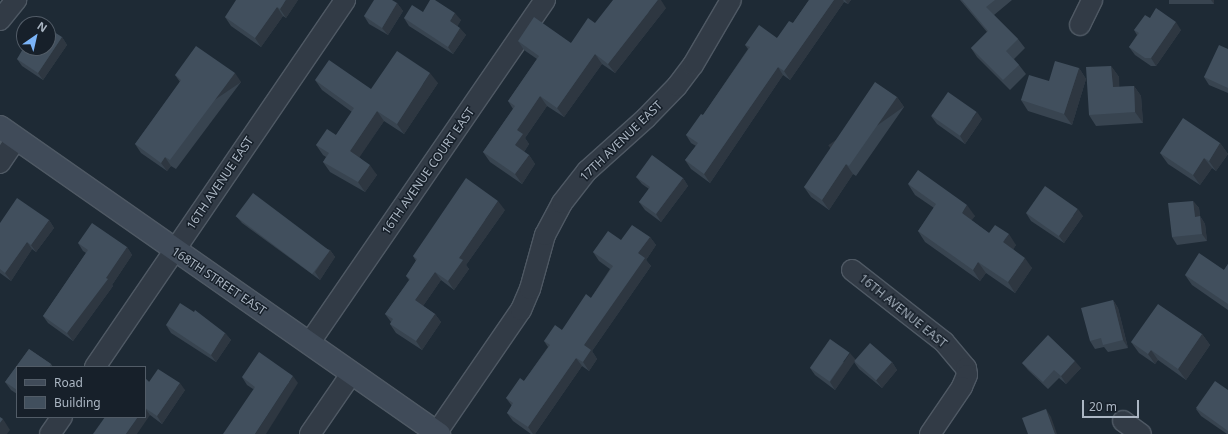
<!DOCTYPE html>
<style>
body{margin:0}
#map{position:relative;width:1228px;height:434px;overflow:hidden;background:#1e2a35;font-family:"Noto Sans",sans-serif}
div>[style]{position:absolute}
[style*='--x']{left:calc(var(--x)*1px);top:calc(var(--y)*1px);width:calc(var(--w)*1px);rotate:calc(var(--a)*1deg)}
.roads{filter:drop-shadow(1px 0 #4f5964) drop-shadow(-1px 0 #4f5964) drop-shadow(0 1px #4f5964) drop-shadow(0 -1px #4f5964)}
.street>*{height:20px;margin:-10px;padding:0 10px;transform-origin:10px;border-radius:10px;background:#323b46}
.secondary>*{height:22px;margin:-11px;padding:0 11px;transform-origin:11px;border-radius:11px;background:#404b59}
.wall>*{inset:0;background:#384450;transform-origin:0 0}
.shaded-wall>*{inset:0;background:#2e3741;transform-origin:0 0}
.building>*{inset:0;background:#414f5d;transform-origin:0 0}
span{translate:-50% -50%;white-space:nowrap;text-align:center;line-height:1.15;-webkit-text-stroke:3px #17202a;paint-order:stroke}
.street-label{font-size:12px;color:#abb6c3}
.legend{position:absolute;left:16px;top:366px;width:130px;height:52px;box-sizing:border-box;background:#17202a;border:1px solid #525c67;margin:0;padding:5px 7px;list-style:none;font-size:12px;color:#abb6c3}
.legend li{display:flex;align-items:center;gap:8px;height:20px}
.legend b{width:20px;border:1px solid #525c67}
.north{position:absolute;left:16px;top:16px;width:40px;height:40px;box-sizing:border-box;background:#17202a;border:1px solid #525c67;border-radius:50%;rotate:34deg;font-size:11px;font-weight:700;line-height:16px;text-align:center;color:#abb6c3}
.north::after{content:'';display:block;margin:auto;width:14px;height:18px;background:#7bb4f8;clip-path:polygon(50% 0,100% 100%,50% 72%,0 100%)}
.scale{position:absolute;left:1082px;top:400px;width:57px;height:18px;box-sizing:border-box;border:2px solid #abb6c3;border-top:0;padding-left:5px;font-size:12px;line-height:14px;white-space:nowrap;color:#abb6c3;-webkit-text-stroke:3px #17202a;paint-order:stroke}
</style>
<div id="map">
<div class="roads">
<div class="street">
<i style="--x:0;--y:20;--w:26;--a:-51"></i>
<i style="--x:1080;--y:25;--w:28;--a:-64"></i>
<i style="--x:0;--y:163;--w:29;--a:-56"></i>
<i style="--x:852;--y:270;--w:117;--a:38"></i>
<i style="--x:944;--y:342;--w:34;--a:50"></i>
<i style="--x:966;--y:368;--w:7;--a:82"></i>
<i style="--x:967;--y:375;--w:13;--a:113"></i>
<i style="--x:962;--y:387;--w:57;--a:124.2"></i>
<i style="--x:310;--y:342;--w:415;--a:-55.5"></i>
<i style="--x:95;--y:367;--w:444;--a:-55.7"></i>
<i style="--x:1123;--y:421;--w:22;--a:36"></i>
<i style="--x:437;--y:432;--w:148;--a:-55.5"></i>
<i style="--x:521;--y:310;--w:23;--a:-67"></i>
<i style="--x:530;--y:289;--w:56;--a:-74.5"></i>
<i style="--x:545;--y:235;--w:36;--a:-62"></i>
<i style="--x:562;--y:203;--w:41;--a:-52"></i>
<i style="--x:587;--y:171;--w:79;--a:-41.9"></i>
<i style="--x:646;--y:118;--w:45;--a:-45.9"></i>
<i style="--x:677;--y:86;--w:26;--a:-53"></i>
<i style="--x:693;--y:65;--w:75;--a:-59.7"></i>
<i style="--x:50;--y:434;--w:21;--a:-55"></i>
<i style="--x:310;--y:434;--w:74;--a:-55.5"></i>
</div>
<div class="secondary">
<i style="--x:0;--y:127;--w:536;--a:34.97"></i>
</div>
</div>
<div class="wall">
<i style="clip-path:polygon(298px 0,286px 18px,283px 16px,261px 47px,231px 26px,225px 17px)"></i>
<i style="clip-path:polygon(809px 0,851px 0,848px 4px,844px 2px,790px 80px,783px 75px,710px 183px,691px 169px,685px 160px,696px 146px,691px 143px,686px 135px,703px 115px,748px 49px,745px 45px,777px 38px,793px 23px)"></i>
<i style="clip-path:polygon(960px 0,1012px 0,994px 15px,1018px 39px,1025px 48px,1014px 59px,1019px 65px,1026px 74px,1010px 90px,977px 57px,971px 48px,987px 32px)"></i>
<i style="left:1169px;top:0;width:45px;height:4px"></i>
<i style="clip-path:polygon(397px 3px,403px 11px,388px 35px,369px 24px,364px 16px)"></i>
<i style="clip-path:polygon(666px 8px,615px 73px,602px 64px,564px 117px,547px 106px,525px 138px,529px 144px,524px 152px,529px 155px,535px 164px,522px 184px,490px 162px,483px 152px,513px 109px,508px 101px,537px 59px,524px 50px,518px 41px,571px 43px,595px 23px)"></i>
<i style="clip-path:polygon(423px 12px,461px 20px,457px 26px,466px 35px,453px 54px,409px 26px,404px 18px)"></i>
<i style="clip-path:polygon(1150px 18px,1181px 30px,1156px 66px,1151px 66px,1135px 55px,1129px 47px,1137px 35px,1134px 30px)"></i>
<i style="clip-path:polygon(62px 37px,67px 45px,43px 80px,22px 66px,17px 59px)"></i>
<i style="clip-path:polygon(1228px 49px,1228px 93px,1209px 85px,1204px 77px)"></i>
<i style="clip-path:polygon(1111px 66px,1119px 77px,1119px 87px,1134px 86px,1141px 96px,1143px 123px,1096px 126px,1089px 115px)"></i>
<i style="clip-path:polygon(1079px 68px,1086px 79px,1072px 125px,1028px 111px,1021px 100px,1049px 81px)"></i>
<i style="clip-path:polygon(175px 75px,241px 82px,176px 169px,171px 166px,167px 171px,141px 153px,135px 144px,180px 82px)"></i>
<i style="clip-path:polygon(315px 80px,371px 89px,438px 83px,404px 134px,384px 121px,359px 157px,377px 175px,365px 192px,330px 172px,323px 162px,326px 157px,323px 155px,316px 145px,336px 135px,352px 112px,322px 90px)"></i>
<i style="clip-path:polygon(897px 97px,904px 107px,856px 176px,853px 174px,829px 210px,811px 197px,804px 187px)"></i>
<i style="clip-path:polygon(931px 116px,982px 119px,965px 144px,937px 124px)"></i>
<i style="clip-path:polygon(1220px 143px,1228px 154px,1216px 171px,1212px 168px,1200px 185px,1168px 164px,1160px 153px)"></i>
<i style="clip-path:polygon(636px 177px,683px 178px,688px 186px,661px 222px,645px 210px,639px 202px,649px 189px,642px 184px)"></i>
<i style="clip-path:polygon(908px 184px,975px 216px,971px 220px,989px 233px,1016px 245px,1013px 249px,1032px 268px,1015px 293px,986px 273px,980px 281px,925px 242px,918px 231px,934px 208px,915px 195px)"></i>
<i style="clip-path:polygon(1193px 201px,1199px 208px,1200px 216px,1205px 224px,1207px 241px,1177px 245px,1172px 237px)"></i>
<i style="clip-path:polygon(505px 210px,466px 265px,469px 269px,454px 290px,441px 280px,423px 306px,435px 314px,441px 322px,422px 350px,396px 333px,390px 324px,391px 322px,385px 314px,409px 280px,406px 276px,416px 261px,413px 256px)"></i>
<i style="clip-path:polygon(1026px 213px,1083px 216px,1064px 243px,1031px 221px)"></i>
<i style="clip-path:polygon(236px 216px,330px 250px,335px 257px,320px 280px,242px 223px)"></i>
<i style="clip-path:polygon(49px 220px,54px 228px,36px 252px,32px 249px,11px 281px,0 273px,0 223px)"></i>
<i style="clip-path:polygon(650px 237px,656px 245px,646px 260px,651px 266px,592px 351px,597px 359px,589px 371px,582px 366px,535px 434px,531px 434px,513px 421px,507px 413px,512px 406px,506px 398px,524px 381px,548px 347px,544px 341px,562px 330px,591px 298px,610px 269px,599px 261px,593px 252px,621px 240px)"></i>
<i style="clip-path:polygon(78px 243px,127px 247px,132px 255px,112px 285px,113px 286px,73px 341px,48px 323px,43px 316px,86px 253px,83px 251px)"></i>
<i style="clip-path:polygon(1228px 264px,1228px 310px,1192px 285px,1185px 275px,1224px 270px)"></i>
<i style="clip-path:polygon(1113px 300px,1118px 308px,1128px 348px,1108px 352px,1104px 347px,1095px 349px,1090px 341px)"></i>
<i style="clip-path:polygon(166px 325px,225px 333px,231px 340px,216px 362px,171px 333px)"></i>
<i style="clip-path:polygon(1202px 334px,1210px 345px,1186px 380px,1158px 360px,1155px 364px,1139px 353px,1131px 342px)"></i>
<i style="clip-path:polygon(29px 349px,51px 364px,53px 367px,17px 367px,17px 394px,11px 390px,5px 382px)"></i>
<i style="clip-path:polygon(855px 360px,892px 362px,897px 370px,882px 388px,859px 369px,854px 362px,835px 390px,815px 375px,810px 368px)"></i>
<i style="clip-path:polygon(1022px 363px,1081px 368px,1066px 384px,1059px 378px,1048px 389px,1028px 370px)"></i>
<i style="clip-path:polygon(242px 377px,298px 383px,253px 389px,247px 385px)"></i>
<i style="clip-path:polygon(145px 378px,149px 382px,185px 390px,162px 424px,150px 415px,145px 417px)"></i>
<i style="clip-path:polygon(1228px 390px,1228px 434px,1227px 434px,1201px 416px,1196px 409px)"></i>
</div>
<div class="shaded-wall">
<i style="clip-path:polygon(286px 0,298px 0,286px 18px,280px 9px)"></i>
<i style="clip-path:polygon(658px 0,661px 0,666px 8px,615px 73px,608px 64px)"></i>
<i style="clip-path:polygon(834px 0,843px 0,844px 2px,790px 80px,784px 71px)"></i>
<i style="clip-path:polygon(845px 0,851px 0,848px 4px)"></i>
<i style="clip-path:polygon(1211px 0,1214px 0,1214px 4px)"></i>
<i style="clip-path:polygon(397px 3px,403px 11px,388px 35px,382px 28px)"></i>
<i style="clip-path:polygon(277px 7px,283px 16px,261px 47px,255px 38px)"></i>
<i style="clip-path:polygon(455px 13px,461px 20px,456px 29px,450px 21px)"></i>
<i style="clip-path:polygon(1176px 22px,1181px 30px,1156px 66px,1151px 58px)"></i>
<i style="clip-path:polygon(460px 28px,466px 35px,453px 54px,448px 47px)"></i>
<i style="clip-path:polygon(62px 37px,67px 45px,43px 80px,38px 73px)"></i>
<i style="clip-path:polygon(595px 54px,602px 64px,564px 117px,557px 108px)"></i>
<i style="clip-path:polygon(1111px 66px,1119px 77px,1120px 98px,1113px 87px)"></i>
<i style="clip-path:polygon(778px 67px,783px 75px,710px 183px,704px 174px)"></i>
<i style="clip-path:polygon(1079px 68px,1086px 79px,1072px 125px,1064px 114px)"></i>
<i style="left:235px;top:73px;width:11px;height:109px;rotate:56deg"></i>
<i style="clip-path:polygon(430px 73px,438px 83px,404px 134px,397px 124px)"></i>
<i style="clip-path:polygon(1134px 86px,1141px 96px,1143px 123px,1135px 112px)"></i>
<i style="clip-path:polygon(540px 96px,547px 106px,525px 138px,529px 144px,522px 155px,515px 145px,517px 130px)"></i>
<i style="left:897px;top:97px;width:12px;height:84px;rotate:55deg"></i>
<i style="clip-path:polygon(377px 111px,384px 121px,357px 161px,350px 151px)"></i>
<i style="clip-path:polygon(977px 112px,982px 119px,965px 144px,960px 136px)"></i>
<i style="clip-path:polygon(1220px 143px,1228px 154px,1216px 171px,1209px 161px)"></i>
<i style="clip-path:polygon(529px 155px,535px 164px,522px 184px,515px 174px)"></i>
<i style="clip-path:polygon(165px 157px,171px 166px,167px 171px,161px 163px)"></i>
<i style="clip-path:polygon(1204px 158px,1212px 168px,1200px 185px,1193px 175px)"></i>
<i style="clip-path:polygon(846px 164px,853px 174px,829px 210px,822px 200px)"></i>
<i style="clip-path:polygon(370px 165px,377px 175px,365px 192px,358px 182px)"></i>
<i style="clip-path:polygon(683px 178px,688px 186px,661px 222px,656px 214px)"></i>
<i style="clip-path:polygon(498px 201px,505px 210px,466px 265px,469px 269px,454px 290px,448px 281px,459px 258px)"></i>
<i style="clip-path:polygon(1193px 201px,1199px 208px,1200px 216px,1205px 224px,1207px 241px,1202px 234px,1195px 217px)"></i>
<i style="clip-path:polygon(967px 205px,975px 216px,969px 224px,962px 213px)"></i>
<i style="clip-path:polygon(1078px 209px,1083px 216px,1064px 243px,1059px 236px)"></i>
<i style="clip-path:polygon(49px 220px,54px 228px,36px 252px,31px 245px)"></i>
<i style="clip-path:polygon(1009px 234px,1016px 245px,1011px 253px,1003px 242px)"></i>
<i style="clip-path:polygon(650px 237px,656px 245px,646px 260px,651px 266px,592px 351px,597px 359px,589px 371px,583px 362px,584px 345px,638px 253px)"></i>
<i style="clip-path:polygon(27px 242px,32px 249px,11px 281px,5px 273px)"></i>
<i style="clip-path:polygon(127px 247px,132px 255px,112px 285px,113px 286px,73px 341px,67px 333px)"></i>
<i style="clip-path:polygon(330px 250px,335px 257px,320px 280px,315px 272px)"></i>
<i style="clip-path:polygon(1025px 258px,1032px 268px,1015px 293px,1008px 282px)"></i>
<i style="clip-path:polygon(978px 262px,986px 273px,980px 281px,973px 270px)"></i>
<i style="clip-path:polygon(435px 272px,441px 280px,421px 309px,415px 300px)"></i>
<i style="clip-path:polygon(1113px 300px,1118px 308px,1128px 348px,1123px 340px)"></i>
<i style="clip-path:polygon(435px 314px,441px 322px,422px 350px,416px 341px)"></i>
<i style="clip-path:polygon(225px 333px,231px 340px,216px 362px,211px 355px)"></i>
<i style="clip-path:polygon(1202px 334px,1210px 345px,1186px 380px,1178px 369px)"></i>
<i style="clip-path:polygon(1151px 350px,1158px 360px,1155px 364px,1148px 354px)"></i>
<i style="clip-path:polygon(850px 353px,856px 360px,835px 390px,830px 382px)"></i>
<i style="clip-path:polygon(576px 358px,582px 366px,535px 434px,533px 434px,528px 427px)"></i>
<i style="clip-path:polygon(1075px 361px,1081px 368px,1066px 384px,1061px 376px)"></i>
<i style="clip-path:polygon(892px 362px,897px 370px,882px 388px,876px 380px)"></i>
<i style="clip-path:polygon(293px 376px,298px 383px,266px 434px,255px 434px)"></i>
<i style="clip-path:polygon(180px 383px,185px 390px,162px 424px,157px 416px)"></i>
<i style="clip-path:polygon(145px 408px,150px 415px,137px 434px,126px 434px,138px 417px,145px 417px)"></i>
<i style="clip-path:polygon(1046px 409px,1051px 417px,1057px 434px,1055px 434px)"></i>
<i style="clip-path:polygon(3px 419px,10px 430px,7px 434px,0 434px,0 423px)"></i>
</div>
<div class="building">
<i style="clip-path:polygon(236px 0,286px 0,280px 9px,277px 7px,255px 38px,225px 17px)"></i>
<i style="clip-path:polygon(374px 0,392px 0,397px 3px,382px 28px,364px 16px)"></i>
<i style="clip-path:polygon(430px 0,435px 0,455px 13px,450px 21px,460px 28px,448px 47px,404px 18px,412px 5px,423px 12px)"></i>
<i style="clip-path:polygon(613px 0,658px 0,608px 64px,595px 54px,557px 108px,540px 96px,517px 130px,523px 134px,515px 145px,529px 155px,515px 174px,483px 152px,515px 106px,508px 101px,539px 56px,518px 41px,534px 17px,571px 43px,588px 18px,595px 23px)"></i>
<i style="clip-path:polygon(809px 0,834px 0,784px 71px,778px 67px,704px 174px,685px 160px,698px 143px,686px 135px,701px 114px,703px 115px,750px 47px,745px 45px,759px 25px,777px 38px,789px 21px,793px 23px)"></i>
<i style="clip-path:polygon(962px 0,995px 0,986px 7px,1018px 39px,1006px 51px,1019px 65px,1003px 80px,971px 48px,988px 31px)"></i>
<i style="clip-path:polygon(1156px 8px,1176px 22px,1151px 58px,1145px 58px,1129px 47px,1139px 33px,1134px 30px,1145px 15px,1150px 18px)"></i>
<i style="clip-path:polygon(48px 28px,62px 37px,38px 73px,17px 59px,24px 47px,24px 48px,48px 48px)"></i>
<i style="clip-path:polygon(1219px 45px,1228px 49px,1228px 88px,1204px 77px)"></i>
<i style="clip-path:polygon(196px 46px,235px 73px,170px 160px,165px 157px,161px 163px,135px 144px,181px 80px,175px 75px)"></i>
<i style="clip-path:polygon(397px 51px,430px 73px,397px 124px,377px 111px,350px 151px,370px 165px,358px 182px,323px 162px,329px 153px,316px 145px,327px 129px,336px 135px,354px 108px,315px 80px,329px 60px,371px 89px)"></i>
<i style="clip-path:polygon(1055px 61px,1079px 68px,1064px 114px,1021px 100px,1029px 75px,1049px 81px)"></i>
<i style="clip-path:polygon(1111px 66px,1113px 87px,1134px 86px,1135px 112px,1089px 115px,1086px 67px)"></i>
<i style="clip-path:polygon(875px 82px,897px 97px,849px 166px,846px 164px,822px 200px,804px 187px)"></i>
<i style="left:948px;top:92px;width:35px;height:29px;rotate:35deg"></i>
<i style="clip-path:polygon(1183px 118px,1220px 143px,1209px 161px,1204px 158px,1193px 175px,1160px 153px)"></i>
<i style="clip-path:polygon(652px 155px,683px 178px,656px 214px,639px 202px,650px 187px,636px 177px)"></i>
<i style="clip-path:polygon(918px 170px,967px 205px,962px 213px,989px 233px,995px 225px,1009px 234px,1003px 242px,1025px 258px,1008px 282px,978px 262px,973px 270px,918px 231px,936px 204px,908px 184px)"></i>
<i style="clip-path:polygon(466px 178px,498px 201px,459px 258px,463px 260px,448px 281px,435px 272px,415px 300px,435px 314px,416px 341px,390px 324px,393px 319px,385px 314px,410px 279px,406px 276px,417px 259px,413px 256px)"></i>
<i style="left:1045px;top:186px;width:40px;height:33px;rotate:35deg"></i>
<i style="left:253px;top:193px;width:96px;height:29px;rotate:37deg"></i>
<i style="clip-path:polygon(17px 198px,49px 220px,31px 245px,27px 242px,5px 273px,0 269px,0 223px)"></i>
<i style="clip-path:polygon(1193px 201px,1195px 217px,1200px 216px,1202px 234px,1172px 237px,1168px 203px)"></i>
<i style="clip-path:polygon(92px 223px,127px 247px,106px 278px,108px 279px,67px 333px,43px 316px,88px 250px,78px 243px)"></i>
<i style="clip-path:polygon(632px 225px,650px 237px,638px 253px,645px 258px,584px 345px,591px 350px,583px 362px,576px 358px,528px 427px,507px 413px,513px 403px,506px 398px,520px 378px,524px 381px,550px 345px,544px 341px,555px 325px,562px 330px,586px 294px,591px 298px,613px 266px,593px 252px,608px 231px,621px 240px)"></i>
<i style="clip-path:polygon(1199px 253px,1224px 270px,1228px 264px,1228px 304px,1185px 275px)"></i>
<i style="clip-path:polygon(1113px 300px,1123px 340px,1103px 345px,1101px 338px,1090px 341px,1081px 308px)"></i>
<i style="clip-path:polygon(180px 303px,194px 312px,195px 310px,225px 333px,211px 355px,166px 325px)"></i>
<i style="clip-path:polygon(1158px 304px,1202px 334px,1178px 369px,1151px 350px,1148px 354px,1131px 342px)"></i>
<i style="clip-path:polygon(1048px 335px,1075px 361px,1061px 376px,1054px 370px,1043px 382px,1022px 363px)"></i>
<i style="left:830px;top:339px;width:24px;height:35px;rotate:35deg"></i>
<i style="left:870px;top:343px;width:29px;height:24px;rotate:41deg"></i>
<i style="clip-path:polygon(29px 349px,51px 364px,49px 367px,17px 367px,17px 390px,5px 382px)"></i>
<i style="clip-path:polygon(259px 352px,293px 376px,255px 434px,223px 434px,255px 387px,242px 377px)"></i>
<i style="clip-path:polygon(158px 369px,180px 383px,157px 416px,145px 408px,145px 378px,149px 382px)"></i>
<i style="clip-path:polygon(1215px 381px,1228px 390px,1228px 431px,1196px 408px)"></i>
<i style="clip-path:polygon(1046px 409px,1055px 434px,1028px 434px,1022px 418px)"></i>
<i style="clip-path:polygon(0 417px,3px 419px,0 423px)"></i>
<i style="clip-path:polygon(105px 417px,138px 417px,126px 434px,93px 434px)"></i>
</div>
<div class="street-label">
<span style="left:621px;top:141px;rotate:-44deg">17TH AVENUE EAST</span>
<span style="left:428px;top:171px;rotate:-55deg">16TH AVENUE COURT EAST</span>
<span style="left:220px;top:183px;rotate:-56deg">16TH AVENUE EAST</span>
<span style="left:219px;top:281px;rotate:34deg">168TH STREET EAST</span>
<span style="left:903px;top:311px;rotate:39deg">16TH AVENUE EAST</span>
</div>
<ul class="legend">
<li><b style="height:5px;background:#404b59"></b>Road</li>
<li><b style="height:11px;background:#414f5d"></b>Building</li>
</ul>
<div class="north">N</div>
<div class="scale">20 m</div>
</div>
